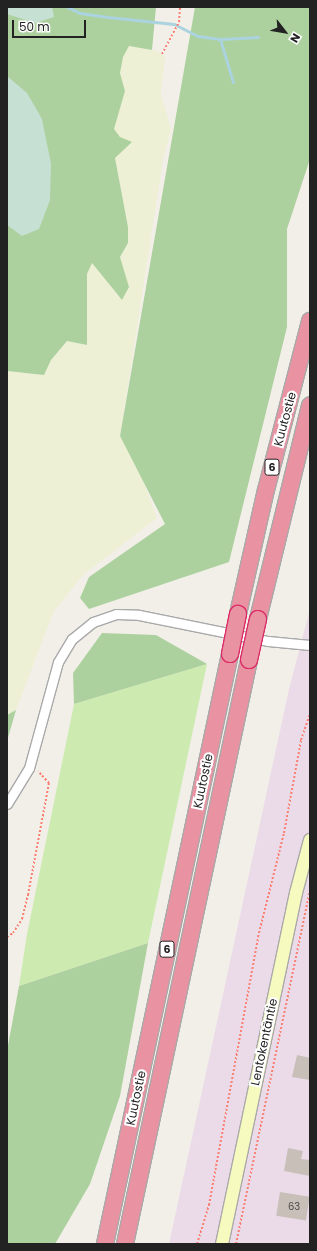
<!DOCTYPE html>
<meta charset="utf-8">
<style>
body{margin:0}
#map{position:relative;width:317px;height:1251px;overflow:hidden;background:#f2efe9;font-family:Poppins,sans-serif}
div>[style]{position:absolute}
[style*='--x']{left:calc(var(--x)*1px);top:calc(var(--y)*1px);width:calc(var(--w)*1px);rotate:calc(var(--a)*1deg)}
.industrial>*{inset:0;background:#ebdbe8}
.farmland>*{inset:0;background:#eef0d5}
.grass>*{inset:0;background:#cdebb0}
.forest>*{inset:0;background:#add19e}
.wetland>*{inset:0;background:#c6e0d4}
.stream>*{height:3px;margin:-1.5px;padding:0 1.5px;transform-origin:1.5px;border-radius:1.5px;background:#aad3df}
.building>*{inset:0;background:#c7bfb8;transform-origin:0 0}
.path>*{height:2px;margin-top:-1px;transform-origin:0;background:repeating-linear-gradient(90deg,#fa8072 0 2px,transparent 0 4px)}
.roads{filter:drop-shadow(1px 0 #a9a9a9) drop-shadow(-1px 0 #a9a9a9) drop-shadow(0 1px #a9a9a9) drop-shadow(0 -1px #a9a9a9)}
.street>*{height:9px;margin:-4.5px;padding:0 4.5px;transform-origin:4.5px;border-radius:4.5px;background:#fff}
.secondary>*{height:12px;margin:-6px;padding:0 6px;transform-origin:6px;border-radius:6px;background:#f7fabf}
.highway>*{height:16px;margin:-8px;padding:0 8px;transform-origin:8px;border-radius:8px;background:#e892a2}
.bridges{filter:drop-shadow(1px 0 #dc2a67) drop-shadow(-1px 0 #dc2a67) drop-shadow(0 1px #dc2a67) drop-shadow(0 -1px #dc2a67)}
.highway-bridge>*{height:16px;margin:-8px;padding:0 8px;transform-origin:8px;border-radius:8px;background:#e892a2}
span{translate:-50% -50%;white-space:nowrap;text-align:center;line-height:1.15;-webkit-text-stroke:4px #fff;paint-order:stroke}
.number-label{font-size:10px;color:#4b4948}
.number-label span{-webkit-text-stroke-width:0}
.shield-label span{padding:1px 3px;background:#fff;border:1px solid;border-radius:3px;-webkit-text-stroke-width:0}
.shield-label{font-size:11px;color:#222;font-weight:700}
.street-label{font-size:12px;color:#222}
.frame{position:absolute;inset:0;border:8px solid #222;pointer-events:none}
.north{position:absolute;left:265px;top:12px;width:40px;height:40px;-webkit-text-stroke:3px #fff;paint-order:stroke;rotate:121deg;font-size:11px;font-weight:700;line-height:16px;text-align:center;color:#222}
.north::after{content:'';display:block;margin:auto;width:14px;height:18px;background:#222;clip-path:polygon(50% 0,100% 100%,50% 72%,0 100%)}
.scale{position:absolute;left:12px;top:20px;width:74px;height:18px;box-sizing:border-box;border:2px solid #222;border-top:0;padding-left:5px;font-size:12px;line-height:14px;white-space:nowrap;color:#222;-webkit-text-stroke:3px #fff;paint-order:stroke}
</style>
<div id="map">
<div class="industrial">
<i style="clip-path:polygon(310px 609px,310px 1244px,169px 1244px,289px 689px)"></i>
</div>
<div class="farmland">
<i style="clip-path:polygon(129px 46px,157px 51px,165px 56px,161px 94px,171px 129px,163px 160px,120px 436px,140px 472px,157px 518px,84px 574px,54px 611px,16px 710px,7px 715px,7px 371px,44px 375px,51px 360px,67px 341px,87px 345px,87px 274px,92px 262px,118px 296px,128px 287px,120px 257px,128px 243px,128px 227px,115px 158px,120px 137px,113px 130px,125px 91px,120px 73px,123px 57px)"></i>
</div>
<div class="grass">
<i style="clip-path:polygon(207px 664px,148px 943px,19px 986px,27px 934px,74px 704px)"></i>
</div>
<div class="forest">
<i style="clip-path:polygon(7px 7px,156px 7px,152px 50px,129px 46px,123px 57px,120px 73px,125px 91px,114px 129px,120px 137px,132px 142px,115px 158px,128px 227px,128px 243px,120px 257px,129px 287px,122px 300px,92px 263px,87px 274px,87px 345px,67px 341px,51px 360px,44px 375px,7px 371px)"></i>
<i style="clip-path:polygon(195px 7px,310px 7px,310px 159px,287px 229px,287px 327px,229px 562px,89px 609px,80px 598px,89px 577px,165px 524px,120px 436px)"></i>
<i style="clip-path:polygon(102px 633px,156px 635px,207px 664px,74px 704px,73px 673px)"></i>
<i style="clip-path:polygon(16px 710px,7px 741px,7px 715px)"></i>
<i style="clip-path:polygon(148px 943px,120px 1096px,90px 1184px,55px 1244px,7px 1244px,7px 1051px,19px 986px)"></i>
</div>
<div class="wetland">
<i style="clip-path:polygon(7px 7px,52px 7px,54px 17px,35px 23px,7px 14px)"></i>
<i style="clip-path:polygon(7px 76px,27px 93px,42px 119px,51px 164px,50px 200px,39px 229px,22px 236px,7px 225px)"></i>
</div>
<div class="stream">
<i style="--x:67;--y:7;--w:14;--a:25"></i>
<i style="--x:80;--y:13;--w:28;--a:8"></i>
<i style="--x:108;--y:17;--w:66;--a:6.1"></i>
<i style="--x:174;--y:24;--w:27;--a:27"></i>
<i style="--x:198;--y:36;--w:22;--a:8"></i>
<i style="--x:220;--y:39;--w:38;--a:-3"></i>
<i style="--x:220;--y:39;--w:45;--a:73.2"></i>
</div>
<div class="building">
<i style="clip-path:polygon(297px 1055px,310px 1058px,310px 1080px,292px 1077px)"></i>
<i style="clip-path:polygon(288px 1148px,303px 1151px,301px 1159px,310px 1160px,310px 1176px,284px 1171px)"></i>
<i style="left:280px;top:1192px;width:30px;height:24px;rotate:9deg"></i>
</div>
<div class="path">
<i style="--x:162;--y:54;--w:36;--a:-62"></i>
<i style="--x:179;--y:22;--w:15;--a:-86"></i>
<i style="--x:7;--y:937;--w:7;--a:-34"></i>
<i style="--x:13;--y:933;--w:17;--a:-57"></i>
<i style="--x:22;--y:919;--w:25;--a:-76"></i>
<i style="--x:28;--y:895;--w:114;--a:-79.4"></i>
<i style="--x:49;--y:783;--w:16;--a:-133"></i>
<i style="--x:197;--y:1244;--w:41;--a:-72.9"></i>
<i style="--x:209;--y:1205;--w:272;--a:-79.6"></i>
<i style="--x:258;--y:937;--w:107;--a:-76"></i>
<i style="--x:284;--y:833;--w:95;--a:-79.6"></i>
<i style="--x:301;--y:740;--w:28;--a:-71"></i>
<i style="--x:236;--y:1244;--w:363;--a:-78.2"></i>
</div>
<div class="roads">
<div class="street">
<i style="--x:7;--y:804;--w:42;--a:-58.6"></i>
<i style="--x:29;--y:768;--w:110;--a:-74.7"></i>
<i style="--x:58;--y:662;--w:27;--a:-59"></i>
<i style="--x:72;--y:639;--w:27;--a:-39"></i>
<i style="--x:93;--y:622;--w:24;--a:-19"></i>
<i style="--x:116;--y:614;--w:23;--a:2"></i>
<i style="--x:139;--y:615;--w:132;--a:11.4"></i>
<i style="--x:268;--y:641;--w:42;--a:5.4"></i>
</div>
<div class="secondary">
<i style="--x:222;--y:1244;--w:359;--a:-78.1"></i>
<i style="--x:296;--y:893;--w:55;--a:-75.2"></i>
</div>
<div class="highway">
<i style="--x:238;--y:614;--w:127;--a:-77.3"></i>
<i style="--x:266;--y:490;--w:175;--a:-75.4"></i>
<i style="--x:258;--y:619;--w:220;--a:-76.3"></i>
<i style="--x:105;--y:1244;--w:603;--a:-78.04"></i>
<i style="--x:125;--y:1244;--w:597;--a:-78.01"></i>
</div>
</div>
<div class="bridges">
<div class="highway-bridge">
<i style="--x:230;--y:654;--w:41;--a:-78.7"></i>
<i style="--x:249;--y:660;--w:42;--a:-77.6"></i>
</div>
</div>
<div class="number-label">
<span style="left:294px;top:1207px">63</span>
</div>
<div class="shield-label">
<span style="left:272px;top:467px">6</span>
<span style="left:167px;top:949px">6</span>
</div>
<div class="street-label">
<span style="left:285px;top:419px;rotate:-75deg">Kuutostie</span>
<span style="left:203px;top:781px;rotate:-78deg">Kuutostie</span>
<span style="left:264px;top:1042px;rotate:-78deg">Lentokentäntie</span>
<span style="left:136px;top:1098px;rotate:-78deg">Kuutostie</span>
</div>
<div class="frame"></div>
<div class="north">N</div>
<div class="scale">50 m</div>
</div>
